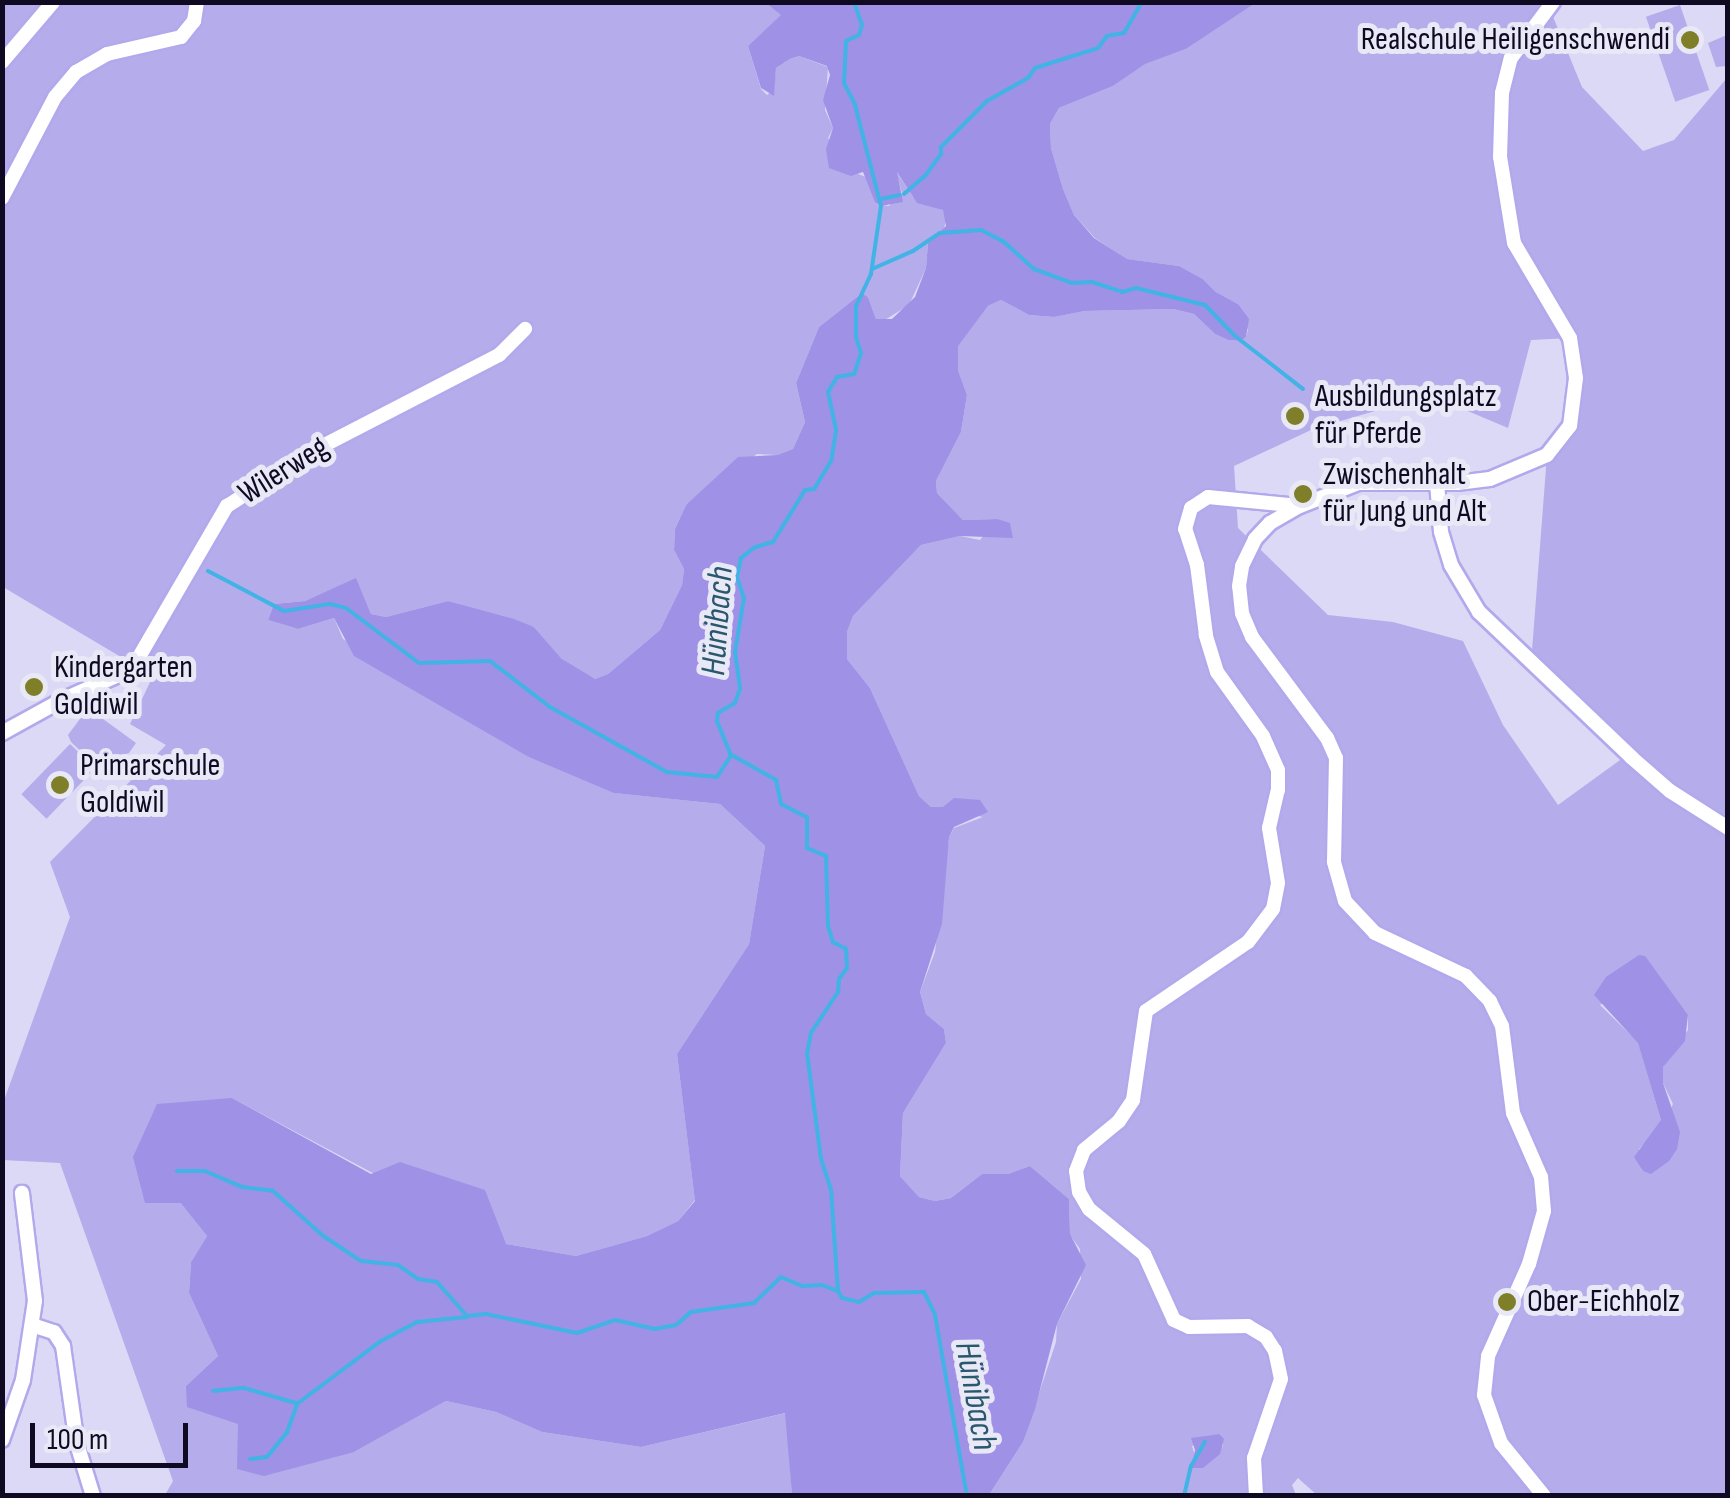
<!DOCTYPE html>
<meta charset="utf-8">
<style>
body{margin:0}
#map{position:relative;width:1730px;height:1498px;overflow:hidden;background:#dbd9f5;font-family:"Sofia Sans Condensed",sans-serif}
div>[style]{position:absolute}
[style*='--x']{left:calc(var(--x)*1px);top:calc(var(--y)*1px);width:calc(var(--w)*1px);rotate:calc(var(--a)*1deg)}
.green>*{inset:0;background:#b4aceb;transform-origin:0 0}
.forest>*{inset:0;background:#9f91e6}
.stream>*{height:4px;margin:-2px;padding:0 2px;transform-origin:2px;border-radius:2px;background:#41b3e4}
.roads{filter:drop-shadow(2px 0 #b2a9ec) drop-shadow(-2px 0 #b2a9ec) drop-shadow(0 2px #b2a9ec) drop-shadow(0 -2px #b2a9ec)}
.minor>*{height:14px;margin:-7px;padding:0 7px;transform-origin:7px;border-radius:7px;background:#fff}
.dots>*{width:28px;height:28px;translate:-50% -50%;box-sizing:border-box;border:5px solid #e9e8f6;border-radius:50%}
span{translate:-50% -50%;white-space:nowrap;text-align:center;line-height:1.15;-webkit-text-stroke:10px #e9e8f6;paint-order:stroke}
.poi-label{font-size:32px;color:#0f0a22}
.right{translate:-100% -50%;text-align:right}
.left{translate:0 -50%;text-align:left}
.street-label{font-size:32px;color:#0f0a22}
.water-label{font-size:35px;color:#29576c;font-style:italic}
.frame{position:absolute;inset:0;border:5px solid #0f0a22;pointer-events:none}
.scale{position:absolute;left:30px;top:1423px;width:158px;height:45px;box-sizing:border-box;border:5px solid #0f0a22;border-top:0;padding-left:12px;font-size:30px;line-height:35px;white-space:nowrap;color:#0f0a22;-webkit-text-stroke:8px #e9e8f6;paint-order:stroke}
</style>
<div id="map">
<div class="green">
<i style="clip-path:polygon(evenodd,1255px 2px,1553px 3px,1549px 7px,1582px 87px,1643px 151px,1674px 140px,1727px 78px,1727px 1495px,1318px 1496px,1298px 1478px,1292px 1485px,1296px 1495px,989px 1495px,1023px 1442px,1056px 1342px,1057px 1324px,1081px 1279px,1080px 1249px,1070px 1235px,1069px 1199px,1030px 1166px,1008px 1174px,982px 1174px,951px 1198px,935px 1201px,919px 1197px,900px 1176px,903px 1113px,946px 1043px,944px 1029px,926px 1014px,920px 992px,935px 952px,949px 837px,954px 828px,983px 817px,931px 807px,919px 796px,870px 688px,847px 659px,847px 632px,853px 616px,921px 545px,960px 536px,980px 540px,997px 519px,963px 520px,937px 493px,936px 481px,961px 432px,967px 395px,958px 370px,958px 345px,988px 306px,1001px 300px,1029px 315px,1054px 317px,1085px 311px,1173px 309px,1194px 314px,1215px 334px,1228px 340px,1241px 341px,1246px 337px,1248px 330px,1238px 304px,1216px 292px,1203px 279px,1179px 266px,1126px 259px,1095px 238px,1074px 215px,1063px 189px,1051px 148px,1050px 124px,1059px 108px,1113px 86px,1144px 64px,1186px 49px,1255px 2px,1570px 338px,1570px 426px,1547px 455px,1531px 664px,1627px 755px,1558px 805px,1503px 725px,1463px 641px,1393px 622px,1328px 615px,1238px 528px,1234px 466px,1313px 429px,1430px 395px,1508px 428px,1531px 340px,1570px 338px,1255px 2px,1651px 969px,1688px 1015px,1688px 1030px,1663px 1067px,1663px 1083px,1673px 1104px,1642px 1171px,1639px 1149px,1656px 1132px,1661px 1120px,1638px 1042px,1600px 1005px,1651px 969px,1255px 2px,1221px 1434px,1223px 1446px,1190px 1464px,1195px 1456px,1192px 1446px,1221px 1434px)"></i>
<i style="clip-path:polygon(3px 3px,766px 3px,782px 15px,748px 46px,761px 89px,767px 95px,774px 89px,776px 68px,790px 59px,799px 56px,828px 67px,825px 110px,833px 128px,828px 138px,856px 173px,868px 178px,878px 205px,889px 206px,902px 193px,896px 171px,913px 197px,943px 210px,947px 217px,943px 232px,928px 243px,926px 268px,909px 305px,883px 321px,876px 319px,868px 297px,862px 293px,819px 327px,796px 383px,805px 422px,793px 449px,777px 455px,757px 454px,686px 505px,675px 529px,674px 550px,684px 569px,682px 585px,660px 630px,608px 674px,595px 679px,583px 674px,562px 659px,534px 627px,448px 601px,386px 617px,371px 614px,356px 579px,305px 601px,274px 604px,268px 620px,298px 629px,334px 618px,343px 639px,615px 793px,720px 804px,765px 846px,749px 944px,677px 1054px,695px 1200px,678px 1221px,647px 1236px,576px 1256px,506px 1244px,232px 1098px,182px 1203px,207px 1236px,191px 1262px,189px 1293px,218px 1356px,186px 1386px,354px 1452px,446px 1401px,496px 1412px,542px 1432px,641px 1447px,786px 1413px,792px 1495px,165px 1495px,173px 1481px,60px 1163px,3px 1160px,2px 1106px,70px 917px,50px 862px,166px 745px,130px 724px,153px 676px,3px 587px)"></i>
<i style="left:1680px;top:5px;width:90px;height:36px;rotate:71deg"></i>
<i style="clip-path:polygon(1727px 35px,1727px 66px,1716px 67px,1708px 43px)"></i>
<i style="clip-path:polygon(88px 708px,136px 743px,129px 753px,95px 764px,71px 742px,68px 735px)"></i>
<i style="left:70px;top:744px;width:35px;height:70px;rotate:44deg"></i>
</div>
<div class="forest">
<i style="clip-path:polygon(766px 3px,1255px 3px,1186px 49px,1145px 64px,1113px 86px,1059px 108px,1050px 124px,1051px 148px,1063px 189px,1074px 215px,1094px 238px,1127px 259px,1179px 266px,1203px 279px,1216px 292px,1238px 304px,1249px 319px,1246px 337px,1241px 341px,1228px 340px,1215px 334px,1194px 314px,1173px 309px,1085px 311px,1054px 317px,1029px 315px,1001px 300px,988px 306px,958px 346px,958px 370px,967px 395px,961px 432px,936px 481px,937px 493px,963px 520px,997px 519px,1010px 523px,1013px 538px,960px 536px,921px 545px,853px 616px,847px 632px,847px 659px,870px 688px,919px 796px,931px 807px,943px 807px,954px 798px,980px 800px,988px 812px,954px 827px,949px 837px,942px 924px,920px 992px,926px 1014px,944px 1029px,946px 1043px,903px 1113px,900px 1176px,919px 1197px,935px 1201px,951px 1198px,982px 1174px,1008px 1174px,1030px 1166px,1069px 1199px,1070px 1234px,1086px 1265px,1057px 1324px,1035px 1409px,1023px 1442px,989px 1495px,792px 1495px,785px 1413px,641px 1447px,542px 1432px,496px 1412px,446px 1401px,354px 1452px,264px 1476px,237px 1469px,238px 1424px,187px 1407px,186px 1386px,218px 1356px,189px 1293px,191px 1262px,207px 1236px,181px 1203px,145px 1203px,133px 1157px,157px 1104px,232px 1098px,371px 1174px,400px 1162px,485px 1190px,506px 1244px,576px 1256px,647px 1236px,678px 1221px,695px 1201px,677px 1054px,749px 944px,765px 846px,720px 804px,614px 793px,529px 757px,354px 656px,334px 618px,298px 629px,268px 620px,274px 604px,305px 601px,356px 578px,371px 614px,386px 617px,448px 601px,514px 619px,534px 627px,562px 659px,595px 679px,608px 674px,660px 630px,682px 585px,684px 569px,674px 550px,675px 529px,686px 505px,738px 457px,777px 455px,793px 449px,805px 422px,796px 383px,819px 327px,862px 293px,868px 297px,876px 319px,892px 319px,915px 297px,926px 268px,928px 243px,946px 226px,943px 210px,917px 203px,897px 172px,903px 202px,881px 206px,875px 202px,863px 172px,851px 176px,829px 168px,826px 149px,833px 128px,823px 100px,830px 75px,827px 66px,799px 56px,790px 59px,776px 68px,774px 96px,761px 88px,748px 46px,781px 15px)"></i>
<i style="clip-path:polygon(1639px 955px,1645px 956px,1688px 1015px,1685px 1041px,1663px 1067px,1663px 1083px,1680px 1132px,1677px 1149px,1669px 1161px,1651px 1174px,1643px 1171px,1634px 1157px,1661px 1120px,1638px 1043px,1594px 995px,1606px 977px)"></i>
<i style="clip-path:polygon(1220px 1434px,1224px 1439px,1220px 1454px,1203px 1468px,1191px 1468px,1195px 1450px,1191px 1438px)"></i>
</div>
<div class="stream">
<i style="--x:854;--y:2;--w:24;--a:71"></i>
<i style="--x:862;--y:25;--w:10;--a:107"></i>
<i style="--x:859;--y:35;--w:14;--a:155"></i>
<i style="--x:846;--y:41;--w:42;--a:92.7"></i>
<i style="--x:844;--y:83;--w:25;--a:63"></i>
<i style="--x:855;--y:105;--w:104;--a:75.6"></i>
<i style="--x:881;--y:206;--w:69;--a:98.4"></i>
<i style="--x:871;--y:274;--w:35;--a:115"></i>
<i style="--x:856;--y:306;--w:31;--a:90"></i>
<i style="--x:856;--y:337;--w:17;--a:73"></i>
<i style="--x:861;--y:353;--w:22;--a:108"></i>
<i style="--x:854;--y:374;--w:17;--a:170"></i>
<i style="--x:837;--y:377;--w:17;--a:121"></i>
<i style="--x:828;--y:392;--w:40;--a:78"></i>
<i style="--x:836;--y:431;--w:30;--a:99"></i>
<i style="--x:831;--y:461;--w:33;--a:121"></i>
<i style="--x:814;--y:489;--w:9;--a:174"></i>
<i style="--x:805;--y:490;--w:61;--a:121.6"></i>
<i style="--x:773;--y:542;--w:19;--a:164"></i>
<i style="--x:755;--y:547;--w:18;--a:142"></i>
<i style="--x:741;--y:558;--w:19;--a:102"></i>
<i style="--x:737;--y:577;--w:22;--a:72"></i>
<i style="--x:744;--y:598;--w:55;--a:99.5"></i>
<i style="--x:735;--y:652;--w:37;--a:82"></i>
<i style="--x:740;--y:689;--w:15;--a:110"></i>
<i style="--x:735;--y:703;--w:20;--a:150"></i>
<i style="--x:718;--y:713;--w:8;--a:97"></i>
<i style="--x:717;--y:721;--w:35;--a:68"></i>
<i style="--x:730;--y:754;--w:53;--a:29.5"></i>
<i style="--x:776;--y:780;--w:25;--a:78"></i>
<i style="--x:781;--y:804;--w:29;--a:27"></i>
<i style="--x:807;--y:817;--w:31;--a:90"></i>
<i style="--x:807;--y:848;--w:21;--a:23"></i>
<i style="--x:826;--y:856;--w:70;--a:88.4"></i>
<i style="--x:828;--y:926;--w:17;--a:73"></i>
<i style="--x:833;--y:942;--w:15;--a:28"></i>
<i style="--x:846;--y:949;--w:19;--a:87"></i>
<i style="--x:847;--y:968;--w:14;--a:126"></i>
<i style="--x:839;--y:979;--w:13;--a:94"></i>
<i style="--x:838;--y:992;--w:49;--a:123.4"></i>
<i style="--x:811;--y:1033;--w:20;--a:101"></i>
<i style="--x:807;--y:1053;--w:107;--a:82.5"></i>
<i style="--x:821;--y:1159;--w:32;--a:72"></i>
<i style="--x:831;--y:1189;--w:102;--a:86.1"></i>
<i style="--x:838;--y:1291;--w:8;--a:60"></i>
<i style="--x:842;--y:1298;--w:17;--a:13"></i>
<i style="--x:859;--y:1302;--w:17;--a:-31"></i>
<i style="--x:874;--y:1293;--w:50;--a:-1.1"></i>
<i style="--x:924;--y:1292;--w:25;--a:64"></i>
<i style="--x:935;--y:1315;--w:184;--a:80"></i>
<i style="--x:904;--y:194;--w:28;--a:-41"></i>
<i style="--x:925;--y:176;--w:27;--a:-54"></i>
<i style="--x:941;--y:154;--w:7;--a:-90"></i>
<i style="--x:941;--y:147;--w:65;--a:-45"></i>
<i style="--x:987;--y:101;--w:47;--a:-29.3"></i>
<i style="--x:1028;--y:78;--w:12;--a:-55"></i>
<i style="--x:1035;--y:68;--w:66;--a:-17.6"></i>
<i style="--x:1098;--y:48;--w:15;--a:-53"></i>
<i style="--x:1107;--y:36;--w:17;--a:-10"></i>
<i style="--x:1124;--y:33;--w:36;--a:-60"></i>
<i style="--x:881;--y:199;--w:19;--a:-12"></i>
<i style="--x:872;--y:269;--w:45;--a:-23.7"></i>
<i style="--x:913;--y:251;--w:32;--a:-34"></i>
<i style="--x:940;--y:233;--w:41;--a:-4.2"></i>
<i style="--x:981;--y:230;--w:25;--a:27"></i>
<i style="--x:1003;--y:241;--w:42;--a:42.1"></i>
<i style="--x:1034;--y:269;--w:40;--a:20.2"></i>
<i style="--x:1072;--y:283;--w:20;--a:-3"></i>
<i style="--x:1092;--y:282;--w:32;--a:18"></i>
<i style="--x:1122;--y:292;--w:15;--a:-16"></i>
<i style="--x:1136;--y:288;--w:71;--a:13.8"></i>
<i style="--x:1205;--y:305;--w:43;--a:45.9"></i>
<i style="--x:1235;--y:336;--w:86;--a:37.9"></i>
<i style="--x:208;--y:571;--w:86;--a:27.8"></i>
<i style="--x:284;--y:611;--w:47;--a:-8.7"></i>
<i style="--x:330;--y:604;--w:16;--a:14"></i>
<i style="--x:346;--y:608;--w:91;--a:37"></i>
<i style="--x:419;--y:663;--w:71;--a:-1.6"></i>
<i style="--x:490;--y:661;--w:76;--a:37.5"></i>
<i style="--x:550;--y:707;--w:134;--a:29.1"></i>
<i style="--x:667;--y:772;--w:50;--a:5.7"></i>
<i style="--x:717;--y:777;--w:24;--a:-57"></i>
<i style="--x:177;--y:1171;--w:28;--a:0"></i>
<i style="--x:205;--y:1171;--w:40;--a:23.4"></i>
<i style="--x:242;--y:1187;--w:31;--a:7"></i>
<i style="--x:273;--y:1191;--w:66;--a:41.9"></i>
<i style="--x:322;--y:1235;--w:47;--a:33.7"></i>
<i style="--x:361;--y:1261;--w:37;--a:6"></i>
<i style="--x:398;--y:1265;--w:24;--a:35"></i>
<i style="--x:418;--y:1279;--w:19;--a:9"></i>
<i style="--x:437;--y:1282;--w:45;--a:48.6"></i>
<i style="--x:467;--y:1316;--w:19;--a:-6"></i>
<i style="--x:486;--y:1314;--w:93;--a:11.8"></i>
<i style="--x:577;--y:1333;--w:40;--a:-18.9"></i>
<i style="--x:615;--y:1320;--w:41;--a:12.7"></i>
<i style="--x:655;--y:1329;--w:21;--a:-11"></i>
<i style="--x:676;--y:1325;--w:20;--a:-41"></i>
<i style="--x:691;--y:1312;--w:64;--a:-8.1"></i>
<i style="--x:754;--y:1303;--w:37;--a:-44"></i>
<i style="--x:781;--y:1277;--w:23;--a:23"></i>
<i style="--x:802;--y:1286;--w:20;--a:-3"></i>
<i style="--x:822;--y:1285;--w:17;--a:21"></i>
<i style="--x:213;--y:1391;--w:31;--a:-6"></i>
<i style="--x:244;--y:1388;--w:54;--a:16.1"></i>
<i style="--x:250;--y:1459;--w:17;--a:-7"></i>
<i style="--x:267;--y:1457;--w:32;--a:-51"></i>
<i style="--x:287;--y:1432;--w:30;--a:-70"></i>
<i style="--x:297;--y:1404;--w:105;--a:-36.9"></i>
<i style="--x:381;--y:1341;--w:41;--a:-27.8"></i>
<i style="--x:417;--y:1322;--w:50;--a:-5.7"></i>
<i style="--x:1184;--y:1496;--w:31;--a:-77"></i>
<i style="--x:1191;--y:1466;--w:28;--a:-60"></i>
</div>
<div class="roads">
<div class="minor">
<i style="--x:2;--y:62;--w:79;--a:-49.6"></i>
<i style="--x:2;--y:198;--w:114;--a:-62.3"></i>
<i style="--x:55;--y:97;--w:33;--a:-50"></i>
<i style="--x:76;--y:72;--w:36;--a:-30"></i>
<i style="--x:107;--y:54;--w:76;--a:-12.9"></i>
<i style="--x:181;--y:37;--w:21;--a:-51"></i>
<i style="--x:194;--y:21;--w:19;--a:-81"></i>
<i style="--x:1437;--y:483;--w:49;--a:85.3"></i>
<i style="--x:1441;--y:532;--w:34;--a:73"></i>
<i style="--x:1451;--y:565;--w:55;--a:59.2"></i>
<i style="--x:1479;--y:612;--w:210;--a:43.6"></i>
<i style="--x:1631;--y:757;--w:52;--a:41.1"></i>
<i style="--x:1670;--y:791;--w:69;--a:32.5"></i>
<i style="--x:2;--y:733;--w:66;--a:-28.9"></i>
<i style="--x:60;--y:701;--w:79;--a:-24"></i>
<i style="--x:132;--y:669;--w:189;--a:-59.8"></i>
<i style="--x:227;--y:506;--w:100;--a:-32.7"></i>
<i style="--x:311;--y:452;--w:212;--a:-27.3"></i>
<i style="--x:499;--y:355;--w:37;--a:-45"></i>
<i style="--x:32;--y:1325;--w:23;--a:18"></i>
<i style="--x:54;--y:1332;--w:17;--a:57"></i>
<i style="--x:63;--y:1346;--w:99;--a:81.9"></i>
<i style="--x:77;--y:1444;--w:54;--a:72.9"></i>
<i style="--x:2;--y:1440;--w:64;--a:-70.7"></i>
<i style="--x:23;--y:1380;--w:80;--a:-81.4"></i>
<i style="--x:35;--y:1301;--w:109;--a:-96.9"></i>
<i style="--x:1256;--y:1496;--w:38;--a:-93"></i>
<i style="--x:1254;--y:1458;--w:83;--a:-71.1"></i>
<i style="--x:1281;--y:1379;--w:29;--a:-102"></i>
<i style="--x:1275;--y:1351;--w:17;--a:-123"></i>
<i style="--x:1266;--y:1337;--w:21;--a:-149"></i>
<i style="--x:1248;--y:1326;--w:59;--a:179"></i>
<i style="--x:1189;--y:1327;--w:17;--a:-155"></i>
<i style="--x:1174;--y:1320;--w:72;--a:-114.4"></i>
<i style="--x:1144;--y:1254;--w:71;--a:-140.7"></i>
<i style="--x:1089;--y:1209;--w:20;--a:-120"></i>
<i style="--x:1079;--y:1192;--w:21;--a:-98"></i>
<i style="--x:1076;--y:1171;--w:22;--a:-69"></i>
<i style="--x:1084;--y:1150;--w:45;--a:-39.6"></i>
<i style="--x:1119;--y:1121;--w:25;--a:-56"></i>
<i style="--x:1133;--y:1100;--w:90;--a:-81.7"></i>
<i style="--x:1146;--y:1011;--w:123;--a:-34.1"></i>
<i style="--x:1248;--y:942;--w:41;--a:-52.9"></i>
<i style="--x:1273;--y:909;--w:26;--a:-79"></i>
<i style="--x:1278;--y:883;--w:56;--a:-99.3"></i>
<i style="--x:1269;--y:828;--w:39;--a:-77"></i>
<i style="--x:1278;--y:790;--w:20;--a:-90"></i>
<i style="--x:1278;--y:770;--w:37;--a:-114"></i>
<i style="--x:1263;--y:736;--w:79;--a:-125.7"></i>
<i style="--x:1217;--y:672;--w:39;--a:-107"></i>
<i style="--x:1206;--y:635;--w:71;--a:-97.3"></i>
<i style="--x:1197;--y:565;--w:38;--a:-108"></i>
<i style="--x:1185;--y:529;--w:22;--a:-74"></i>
<i style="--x:1191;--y:508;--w:20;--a:-33"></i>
<i style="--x:1208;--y:497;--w:91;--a:5.6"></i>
<i style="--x:1544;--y:1496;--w:68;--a:-129.1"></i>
<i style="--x:1501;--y:1443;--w:51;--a:-109.5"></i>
<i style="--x:1484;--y:1395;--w:39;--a:-84"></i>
<i style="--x:1488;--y:1356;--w:101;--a:-66"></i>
<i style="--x:1529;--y:1264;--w:55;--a:-74.2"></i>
<i style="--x:1544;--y:1211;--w:34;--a:-95"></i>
<i style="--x:1541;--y:1177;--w:70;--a:-113.6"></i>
<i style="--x:1513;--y:1113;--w:88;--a:-97.2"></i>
<i style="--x:1502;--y:1026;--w:28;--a:-116"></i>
<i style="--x:1490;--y:1001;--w:35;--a:-134"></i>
<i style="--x:1466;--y:976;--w:101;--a:-154.7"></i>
<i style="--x:1375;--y:933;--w:44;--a:-133.2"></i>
<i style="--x:1345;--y:901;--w:41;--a:-105.8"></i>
<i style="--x:1334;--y:862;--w:104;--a:-88.9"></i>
<i style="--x:1336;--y:758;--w:22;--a:-114"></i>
<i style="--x:1327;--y:738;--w:126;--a:-126.6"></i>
<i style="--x:1252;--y:637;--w:26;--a:-113"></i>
<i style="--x:1242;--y:613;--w:27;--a:-96"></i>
<i style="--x:1239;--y:586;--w:20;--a:-81"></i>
<i style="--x:1242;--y:566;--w:30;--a:-64"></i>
<i style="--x:1255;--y:539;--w:22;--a:-47"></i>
<i style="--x:1270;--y:523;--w:34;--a:-30"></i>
<i style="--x:1300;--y:506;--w:62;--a:-21.6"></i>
<i style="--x:1358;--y:483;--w:99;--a:0"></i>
<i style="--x:1457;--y:483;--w:33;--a:-7"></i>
<i style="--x:1490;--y:479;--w:62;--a:-22.8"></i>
<i style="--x:1547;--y:455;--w:37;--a:-52"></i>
<i style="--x:1570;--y:426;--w:48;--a:-82.9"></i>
<i style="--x:1576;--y:378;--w:40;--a:-98.5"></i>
<i style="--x:1570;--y:338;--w:110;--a:-120.5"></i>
<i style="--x:1514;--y:243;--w:87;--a:-99.2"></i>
<i style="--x:1500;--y:157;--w:64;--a:-88.2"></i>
<i style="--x:1502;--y:93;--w:36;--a:-76"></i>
<i style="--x:1511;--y:58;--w:70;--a:-53.1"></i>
</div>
</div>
<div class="dots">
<i style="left:1690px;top:40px;background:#7e7f28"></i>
<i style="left:1295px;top:416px;background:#7e7f28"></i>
<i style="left:1303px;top:494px;background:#7e7f28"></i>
<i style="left:34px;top:687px;background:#7e7f28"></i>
<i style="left:60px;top:785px;background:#7e7f28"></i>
<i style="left:1507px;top:1302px;background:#7e7f28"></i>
</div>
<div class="poi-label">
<span class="right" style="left:1670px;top:40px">Realschule Heiligenschwendi</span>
<span class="left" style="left:1315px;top:416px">Ausbildungsplatz<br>für Pferde</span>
<span class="left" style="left:1323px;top:494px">Zwischenhalt<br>für Jung und Alt</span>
<span class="left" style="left:54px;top:687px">Kindergarten<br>Goldiwil</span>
<span class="left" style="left:80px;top:785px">Primarschule<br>Goldiwil</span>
<span class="left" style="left:1527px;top:1302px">Ober-Eichholz</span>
</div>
<div class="street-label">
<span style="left:284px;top:471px;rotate:-32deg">Wilerweg</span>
</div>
<div class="water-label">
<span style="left:718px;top:621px;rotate:-86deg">Hünibach</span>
<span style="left:975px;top:1396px;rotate:80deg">Hünibach</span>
</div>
<div class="frame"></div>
<div class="scale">100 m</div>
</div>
